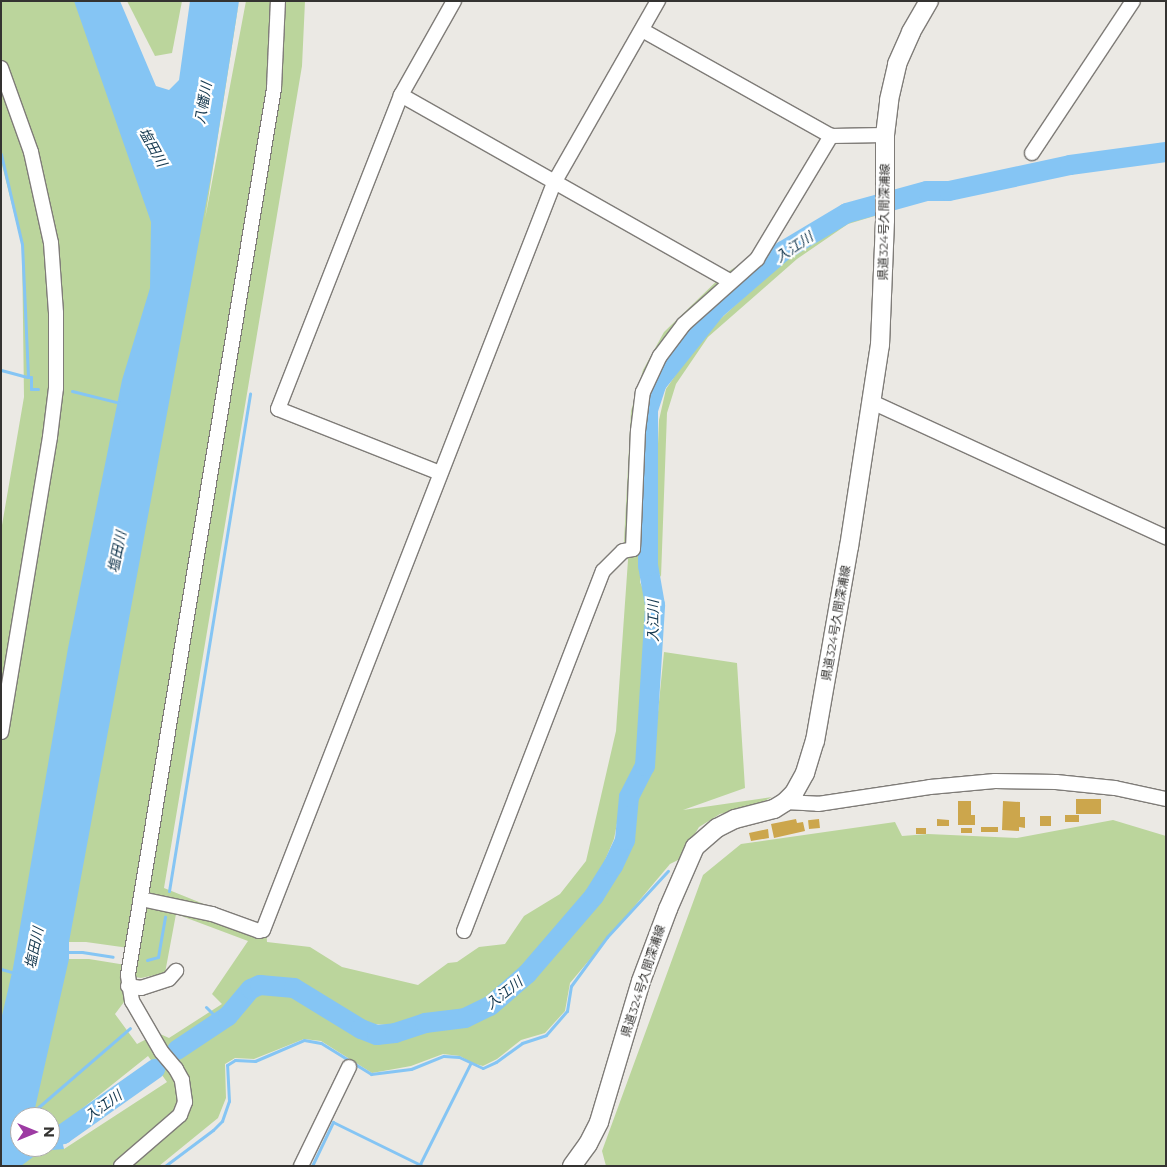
<!DOCTYPE html>
<meta charset="utf-8">
<style>
body{margin:0}
#map{position:relative;width:1167px;height:1167px;overflow:hidden;background:#ebe9e4;font-family:Montserrat,"Noto Sans JP",sans-serif}
div>[style]{position:absolute}
[style*='--x']{left:calc(var(--x)*1px);top:calc(var(--y)*1px);width:calc(var(--w)*1px);rotate:calc(var(--a)*1deg)}
.green>*{inset:0;background:#bbd59c}
.water>*{inset:0;background:#85c5f4}
.stream>*{height:3px;margin:-1.5px;padding:0 1.5px;transform-origin:1.5px;border-radius:1.5px;background:#85c5f4}
.river>*{height:20px;margin:-10px;padding:0 10px;transform-origin:10px;border-radius:10px;background:#85c5f4}
.building>*{inset:0;background:#cca64c;transform-origin:0 0}
.roads{filter:drop-shadow(1px 0 #7f7c78) drop-shadow(-1px 0 #7f7c78) drop-shadow(0 1px #7f7c78) drop-shadow(0 -1px #7f7c78)}
.minor>*{height:14px;margin:-7px;padding:0 7px;transform-origin:7px;border-radius:7px;background:#fff}
.major>*{height:18px;margin:-9px;padding:0 9px;transform-origin:9px;border-radius:9px;background:#fff}
span{translate:-50% -50%;white-space:nowrap;text-align:center;line-height:1.15;-webkit-text-stroke:4.5px #fff;paint-order:stroke}
.street-label{font-size:12px;color:#343331}
.water-label{font-size:14px;color:#14384f;font-style:italic}
.frame{position:absolute;inset:0;border:2px solid #343331;pointer-events:none}
.north{position:absolute;left:10px;top:1107px;width:50px;height:50px;box-sizing:border-box;background:#fff;border:1px solid #aeadad;border-radius:50%;rotate:90deg;font-size:14px;font-weight:700;line-height:20px;text-align:center;color:#343331}
.north::after{content:'';display:block;margin:auto;width:18px;height:22px;background:#9d3ba3;clip-path:polygon(50% 0,100% 100%,50% 72%,0 100%)}
</style>
<div id="map">
<div class="green">
<i style="clip-path:polygon(1px 1px,88px 1px,176px 212px,1px 1087px,1px 531px,24px 397px,22px 245px,1px 161px)"></i>
<i style="clip-path:polygon(127px 1px,182px 1px,172px 53px,155px 56px)"></i>
<i style="clip-path:polygon(evenodd,239px 1px,205px 219px,246px 1px,305px 1px,302px 66px,164px 888px,266px 929px,267px 942px,310px 947px,342px 967px,418px 985px,448px 963px,457px 962px,479px 947px,505px 944px,524px 916px,560px 894px,586px 861px,616px 731px,628px 560px,624px 541px,631px 411px,643px 370px,664px 332px,724px 274px,754px 256px,692px 324px,655px 380px,646px 410px,640px 582px,651px 609px,646px 725px,638px 775px,623px 792px,614px 839px,600px 872px,576px 907px,516px 978px,469px 1008px,426px 1015px,392px 1025px,370px 1024px,289px 981px,249px 982px,224px 1012px,174px 1047px,180px 1054px,227px 1026px,254px 995px,281px 990px,367px 1038px,392px 1038px,473px 1020px,519px 994px,625px 862px,631px 817px,649px 775px,656px 732px,664px 652px,737px 663px,745px 788px,683px 810px,772px 797px,757px 805px,720px 814px,699px 827px,680px 859px,670px 864px,570px 983px,565px 1011px,545px 1033px,521px 1040px,497px 1059px,483px 1066px,472px 1063px,460px 1056px,443px 1054px,411px 1066px,372px 1073px,321px 1041px,304px 1039px,254px 1059px,235px 1058px,225px 1064px,226px 1098px,218px 1118px,159px 1166px,5px 1166px,18px 1149px,50px 1147px,50px 1143px,64px 1149px,167px 1082px,148px 1056px,59px 1127px,50px 1129px,50px 1117px,20px 1117px,14px 1128px,51px 963px,69px 959px,89px 959px,132px 966px,136px 949px,86px 942px,69px 942px,54px 945px,239px 1px,176px 914px,248px 941px,212px 994px,222px 1004px,169px 1038px,158px 1033px,137px 1044px,115px 1014px,124px 1002px,123px 975px,141px 978px,165px 973px,176px 914px)"></i>
<i style="clip-path:polygon(878px 215px,848px 224px,797px 259px,708px 337px,676px 384px,667px 413px,661px 577px,653px 563px,659px 420px,666px 389px,702px 336px,786px 258px,847px 218px)"></i>
<i style="clip-path:polygon(1113px 820px,1166px 836px,1166px 1166px,606px 1166px,602px 1151px,703px 875px,741px 844px,895px 822px,902px 836px,928px 834px,1017px 838px)"></i>
</div>
<div class="water">
<i style="clip-path:polygon(74px 1px,120px 1px,156px 86px,169px 90px,179px 80px,190px 1px,239px 1px,214px 160px,69px 942px,69px 959px,33px 1117px,20px 1117px,20px 1147px,50px 1147px,50px 1129px,59px 1127px,64px 1149px,41px 1151px,21px 1166px,1px 1166px,1px 1020px,13px 968px,68px 648px,122px 380px,150px 288px,151px 222px)"></i>
</div>
<div class="stream">
<i style="--x:1;--y:154;--w:92;--a:76.9"></i>
<i style="--x:22;--y:244;--w:133;--a:87.4"></i>
<i style="--x:28;--y:377;--w:3;--a:0"></i>
<i style="--x:31;--y:377;--w:12;--a:90"></i>
<i style="--x:31;--y:389;--w:7;--a:0"></i>
<i style="--x:1;--y:370;--w:27;--a:15"></i>
<i style="--x:72;--y:391;--w:49;--a:14"></i>
<i style="--x:169;--y:891;--w:504;--a:-80.74"></i>
<i style="--x:67;--y:952;--w:15;--a:0"></i>
<i style="--x:82;--y:952;--w:31;--a:9"></i>
<i style="--x:147;--y:960;--w:11;--a:-15"></i>
<i style="--x:158;--y:957;--w:41;--a:-80.1"></i>
<i style="--x:1;--y:969;--w:15;--a:16"></i>
<i style="--x:206;--y:1007;--w:20;--a:45"></i>
<i style="--x:27;--y:1117;--w:136;--a:-40.8"></i>
<i style="--x:420;--y:1164;--w:112;--a:-63.4"></i>
<i style="--x:165;--y:1166;--w:60;--a:-36.9"></i>
<i style="--x:213;--y:1130;--w:13;--a:-45"></i>
<i style="--x:222;--y:1121;--w:21;--a:-71"></i>
<i style="--x:229;--y:1101;--w:36;--a:-93"></i>
<i style="--x:227;--y:1065;--w:9;--a:-32"></i>
<i style="--x:235;--y:1060;--w:20;--a:3"></i>
<i style="--x:255;--y:1061;--w:53;--a:-23.2"></i>
<i style="--x:304;--y:1040;--w:17;--a:10"></i>
<i style="--x:321;--y:1043;--w:59;--a:31.8"></i>
<i style="--x:371;--y:1074;--w:40;--a:-7.1"></i>
<i style="--x:411;--y:1069;--w:35;--a:-22"></i>
<i style="--x:444;--y:1056;--w:15;--a:4"></i>
<i style="--x:459;--y:1057;--w:26;--a:25"></i>
<i style="--x:483;--y:1068;--w:14;--a:-25"></i>
<i style="--x:496;--y:1062;--w:32;--a:-36"></i>
<i style="--x:522;--y:1043;--w:25;--a:-18"></i>
<i style="--x:546;--y:1035;--w:32;--a:-49"></i>
<i style="--x:567;--y:1011;--w:25;--a:-81"></i>
<i style="--x:571;--y:986;--w:61;--a:-53.7"></i>
<i style="--x:607;--y:937;--w:90;--a:-47.3"></i>
<i style="--x:312;--y:1166;--w:49;--a:-64.5"></i>
<i style="--x:333;--y:1122;--w:100;--a:26.1"></i>
</div>
<div class="river">
<i style="--x:177;--y:1050;--w:61;--a:-33.7"></i>
<i style="--x:228;--y:1016;--w:35;--a:-50"></i>
<i style="--x:251;--y:989;--w:10;--a:-24"></i>
<i style="--x:260;--y:985;--w:34;--a:5"></i>
<i style="--x:294;--y:988;--w:79;--a:31.5"></i>
<i style="--x:361;--y:1029;--w:17;--a:21"></i>
<i style="--x:377;--y:1035;--w:18;--a:-6"></i>
<i style="--x:395;--y:1033;--w:32;--a:-18"></i>
<i style="--x:425;--y:1023;--w:40;--a:-7.1"></i>
<i style="--x:465;--y:1018;--w:28;--a:-26"></i>
<i style="--x:490;--y:1006;--w:49;--a:-40.9"></i>
<i style="--x:527;--y:974;--w:103;--a:-49.3"></i>
<i style="--x:594;--y:896;--w:36;--a:-58"></i>
<i style="--x:613;--y:866;--w:29;--a:-65"></i>
<i style="--x:625;--y:840;--w:43;--a:-84.7"></i>
<i style="--x:629;--y:797;--w:35;--a:-63"></i>
<i style="--x:645;--y:766;--w:161;--a:-86.4"></i>
<i style="--x:655;--y:605;--w:40;--a:-100"></i>
<i style="--x:648;--y:566;--w:156;--a:-90"></i>
<i style="--x:648;--y:410;--w:28;--a:-72"></i>
<i style="--x:657;--y:383;--w:93;--a:-51.5"></i>
<i style="--x:715;--y:310;--w:90;--a:-40.9"></i>
<i style="--x:783;--y:251;--w:74;--a:-30.7"></i>
<i style="--x:847;--y:213;--w:83;--a:-15.4"></i>
<i style="--x:927;--y:191;--w:22;--a:0"></i>
<i style="--x:949;--y:191;--w:124;--a:-12.1"></i>
<i style="--x:1070;--y:165;--w:97;--a:-7.7"></i>
<i style="--x:50;--y:1138;--w:14;--a:-17"></i>
<i style="--x:63;--y:1134;--w:113;--a:-35.2"></i>
</div>
<div class="building">
<i style="left:1076px;top:799px;width:25px;height:15px"></i>
<i style="clip-path:polygon(958px 801px,971px 801px,971px 815px,975px 815px,975px 825px,958px 825px)"></i>
<i style="clip-path:polygon(1003px 801px,1020px 802px,1020px 817px,1025px 817px,1025px 828px,1019px 827px,1019px 831px,1002px 830px)"></i>
<i style="left:1065px;top:815px;width:14px;height:7px"></i>
<i style="left:1040px;top:816px;width:11px;height:10px"></i>
<i style="clip-path:polygon(796px 819px,797px 823px,803px 822px,805px 831px,774px 838px,771px 824px)"></i>
<i style="left:819px;top:819px;width:9px;height:11px;rotate:84deg"></i>
<i style="clip-path:polygon(937px 819px,949px 820px,949px 826px,937px 826px)"></i>
<i style="left:981px;top:827px;width:17px;height:5px"></i>
<i style="left:916px;top:828px;width:10px;height:6px"></i>
<i style="left:961px;top:828px;width:11px;height:5px"></i>
<i style="clip-path:polygon(768px 829px,769px 838px,751px 841px,749px 833px)"></i>
</div>
<div class="roads">
<div class="minor">
<i style="--x:642;--y:30;--w:217;--a:29.3"></i>
<i style="--x:831;--y:136;--w:54;--a:-1.1"></i>
<i style="--x:1;--y:68;--w:89;--a:70.3"></i>
<i style="--x:31;--y:152;--w:93;--a:77.6"></i>
<i style="--x:51;--y:243;--w:70;--a:85.9"></i>
<i style="--x:56;--y:313;--w:75;--a:90"></i>
<i style="--x:56;--y:388;--w:49;--a:97"></i>
<i style="--x:50;--y:437;--w:299;--a:99.4"></i>
<i style="--x:401;--y:95;--w:378;--a:29.5"></i>
<i style="--x:1032;--y:153;--w:182;--a:-56.4"></i>
<i style="--x:872;--y:402;--w:324;--a:24.7"></i>
<i style="--x:440;--y:473;--w:174;--a:-158.4"></i>
<i style="--x:278;--y:409;--w:337;--a:-68.6"></i>
<i style="--x:401;--y:95;--w:108;--a:-60.6"></i>
<i style="--x:785;--y:802;--w:33;--a:3"></i>
<i style="--x:818;--y:804;--w:113;--a:-8.6"></i>
<i style="--x:930;--y:787;--w:65;--a:-5.3"></i>
<i style="--x:995;--y:781;--w:61;--a:0.9"></i>
<i style="--x:1056;--y:782;--w:59;--a:5.8"></i>
<i style="--x:1115;--y:788;--w:52;--a:12.2"></i>
<i style="--x:141;--y:899;--w:73;--a:11.9"></i>
<i style="--x:212;--y:914;--w:50;--a:19.9"></i>
<i style="--x:259;--y:931;--w:4;--a:-14"></i>
<i style="--x:263;--y:930;--w:802;--a:-68.72"></i>
<i style="--x:554;--y:183;--w:210;--a:-60.3"></i>
<i style="--x:464;--y:931;--w:386;--a:-68.9"></i>
<i style="--x:603;--y:571;--w:28;--a:-45"></i>
<i style="--x:623;--y:551;--w:10;--a:-11"></i>
<i style="--x:633;--y:549;--w:118;--a:-87.6"></i>
<i style="--x:638;--y:431;--w:39;--a:-83"></i>
<i style="--x:643;--y:392;--w:40;--a:-65"></i>
<i style="--x:660;--y:356;--w:40;--a:-53"></i>
<i style="--x:684;--y:324;--w:98;--a:-41.7"></i>
<i style="--x:757;--y:259;--w:144;--a:-59"></i>
<i style="--x:128;--y:986;--w:13;--a:9"></i>
<i style="--x:141;--y:988;--w:29;--a:-18"></i>
<i style="--x:169;--y:979;--w:11;--a:-49"></i>
<i style="--x:121;--y:1166;--w:78;--a:-40.8"></i>
<i style="--x:180;--y:1115;--w:14;--a:-69"></i>
<i style="--x:185;--y:1102;--w:22;--a:-98"></i>
<i style="--x:182;--y:1080;--w:13;--a:-119"></i>
<i style="--x:176;--y:1069;--w:23;--a:-130"></i>
<i style="--x:161;--y:1051;--w:58;--a:-120.1"></i>
<i style="--x:132;--y:1001;--w:26;--a:-99"></i>
<i style="--x:128;--y:975;--w:899;--a:-80.65"></i>
<i style="--x:274;--y:88;--w:87;--a:-87.4"></i>
<i style="--x:301;--y:1166;--w:110;--a:-64.1"></i>
</div>
<div class="major">
<i style="--x:572;--y:1166;--w:27;--a:-54"></i>
<i style="--x:588;--y:1144;--w:25;--a:-63"></i>
<i style="--x:599;--y:1122;--w:147;--a:-73.4"></i>
<i style="--x:641;--y:981;--w:77;--a:-69.4"></i>
<i style="--x:668;--y:909;--w:68;--a:-66.5"></i>
<i style="--x:695;--y:847;--w:29;--a:-41"></i>
<i style="--x:717;--y:828;--w:20;--a:-27"></i>
<i style="--x:735;--y:819;--w:40;--a:-14.4"></i>
<i style="--x:774;--y:809;--w:13;--a:-32"></i>
<i style="--x:785;--y:802;--w:13;--a:-45"></i>
<i style="--x:794;--y:793;--w:23;--a:-61"></i>
<i style="--x:805;--y:773;--w:34;--a:-73"></i>
<i style="--x:815;--y:741;--w:197;--a:-80.1"></i>
<i style="--x:849;--y:547;--w:204;--a:-81.3"></i>
<i style="--x:880;--y:345;--w:125;--a:-87.7"></i>
<i style="--x:885;--y:220;--w:85;--a:-90"></i>
<i style="--x:885;--y:135;--w:35;--a:-83"></i>
<i style="--x:889;--y:100;--w:37;--a:-77"></i>
<i style="--x:897;--y:64;--w:35;--a:-66"></i>
<i style="--x:911;--y:32;--w:36;--a:-60"></i>
</div>
</div>
<div class="street-label">
<span style="left:884px;top:222px;rotate:-89deg">県道324号久間深浦線</span>
<span style="left:836px;top:623px;rotate:-80deg">県道324号久間深浦線</span>
<span style="left:643px;top:981px;rotate:-72deg">県道324号久間深浦線</span>
</div>
<div class="water-label">
<span style="left:203px;top:103px;rotate:-80deg">八幡川</span>
<span style="left:153px;top:147px;rotate:61deg">塩田川</span>
<span style="left:794px;top:247px;rotate:-34deg">入江川</span>
<span style="left:117px;top:552px;rotate:-78deg">塩田川</span>
<span style="left:653px;top:621px;rotate:-90deg">入江川</span>
<span style="left:34px;top:948px;rotate:-78deg">塩田川</span>
<span style="left:504px;top:993px;rotate:-38deg">入江川</span>
<span style="left:103px;top:1106px;rotate:-36deg">入江川</span>
</div>
<div class="frame"></div>
<div class="north">N</div>
</div>
